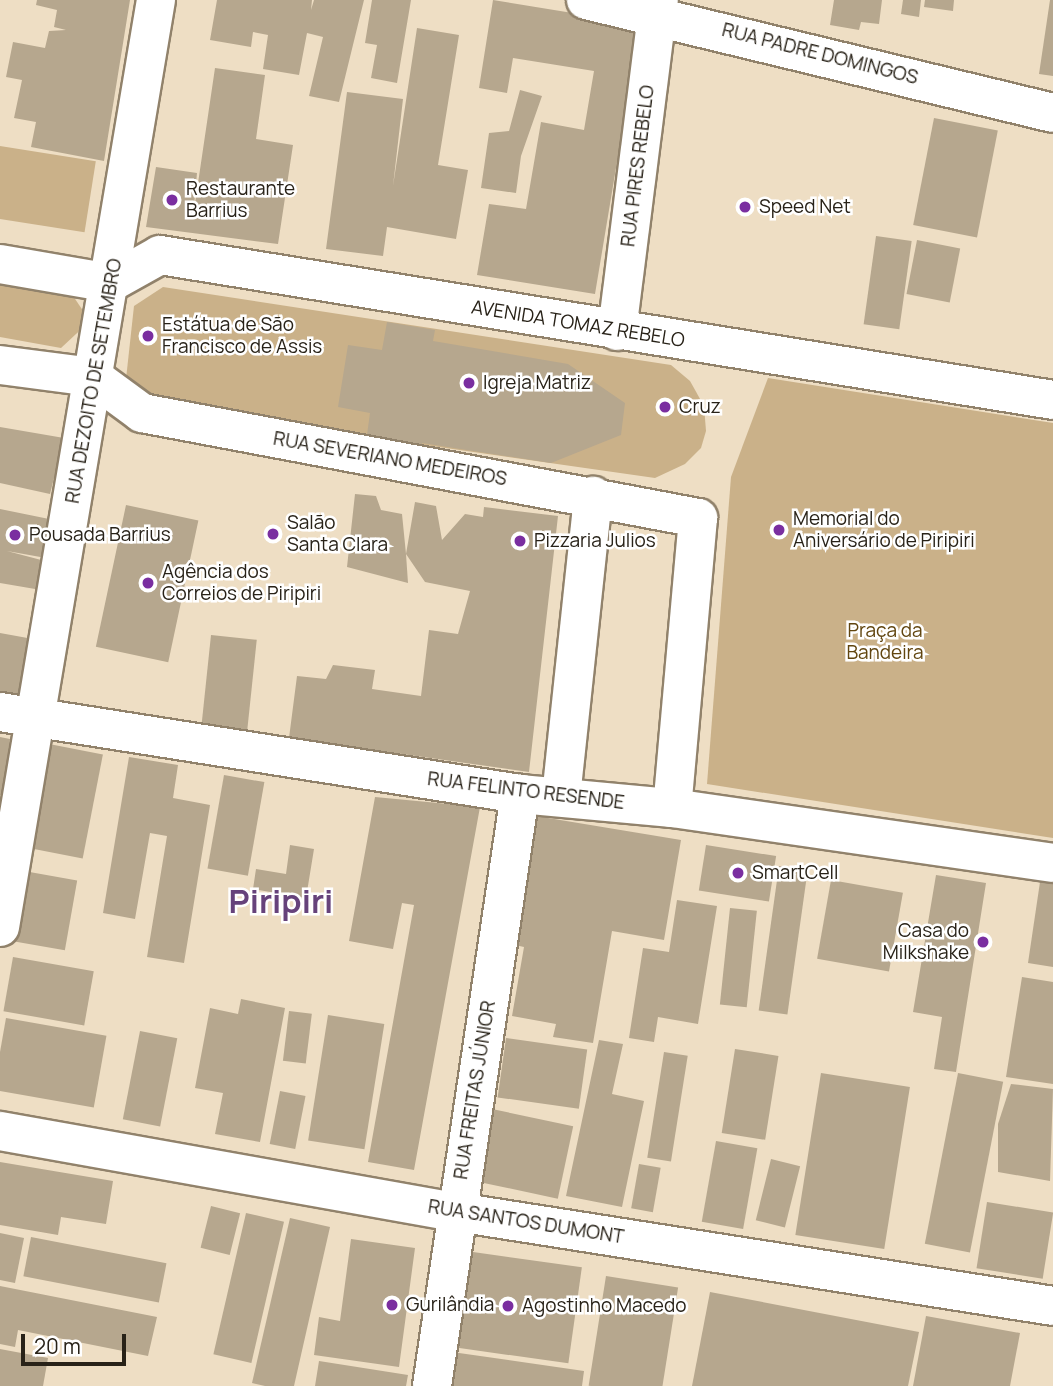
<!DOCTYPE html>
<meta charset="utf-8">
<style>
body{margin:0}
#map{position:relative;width:1053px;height:1386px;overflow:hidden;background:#eedec4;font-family:Manrope,sans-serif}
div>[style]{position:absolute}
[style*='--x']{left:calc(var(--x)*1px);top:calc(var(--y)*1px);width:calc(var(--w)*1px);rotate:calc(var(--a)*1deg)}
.green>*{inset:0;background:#cab189;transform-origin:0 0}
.building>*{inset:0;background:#b6a78e;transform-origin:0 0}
.roads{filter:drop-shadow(2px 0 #91826b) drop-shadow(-2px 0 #91826b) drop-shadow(0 2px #91826b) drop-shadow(0 -2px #91826b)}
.minor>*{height:38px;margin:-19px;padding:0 19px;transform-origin:19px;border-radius:19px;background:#fff}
.primary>*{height:38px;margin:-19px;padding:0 19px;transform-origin:19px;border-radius:19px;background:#fff}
.dots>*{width:19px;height:19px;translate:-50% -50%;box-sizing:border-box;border:4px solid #fff;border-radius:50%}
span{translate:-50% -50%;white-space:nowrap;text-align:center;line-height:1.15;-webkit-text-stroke:5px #fff;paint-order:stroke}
.street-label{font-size:19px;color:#282218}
.poi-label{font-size:19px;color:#282218}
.left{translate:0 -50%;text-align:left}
.right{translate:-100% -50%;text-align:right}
.park-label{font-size:19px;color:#61450f}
.town-label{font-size:33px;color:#66427b;font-weight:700}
.scale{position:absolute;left:21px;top:1334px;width:105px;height:32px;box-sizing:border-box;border:4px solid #282218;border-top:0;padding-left:9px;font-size:21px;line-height:24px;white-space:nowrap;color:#282218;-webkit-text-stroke:5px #fff;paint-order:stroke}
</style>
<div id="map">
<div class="green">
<i style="left:0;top:146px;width:97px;height:72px;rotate:9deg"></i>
<i style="clip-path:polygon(0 281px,71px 293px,90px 321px,61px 348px,0 337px)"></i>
<i style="clip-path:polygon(163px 287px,671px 365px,690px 381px,704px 406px,706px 431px,701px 448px,685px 464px,655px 478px,146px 405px,126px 379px,134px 306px)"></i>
<i style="clip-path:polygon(768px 378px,1053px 423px,1053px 838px,707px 784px,731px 477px)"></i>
</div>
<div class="building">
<i style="clip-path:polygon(37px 0,130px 0,104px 161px,31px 147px,36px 122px,14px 118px,22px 80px,6px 77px,13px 42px,45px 48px,49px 31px,66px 30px,54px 27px,57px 10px,36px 5px)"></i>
<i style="clip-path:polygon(217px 0,312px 0,311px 10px,314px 0,364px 0,339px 102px,309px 96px,323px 37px,307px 33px,299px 75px,263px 69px,268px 35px,253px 32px,251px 47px,210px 40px)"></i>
<i style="clip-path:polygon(372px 0,411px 0,397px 83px,371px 78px,377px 45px,365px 43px)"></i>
<i style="clip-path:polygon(493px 0,640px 24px,595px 294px,477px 275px,489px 204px,526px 209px,541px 122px,584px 130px,594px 71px,513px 58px,507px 93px,479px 88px)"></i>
<i style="clip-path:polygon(834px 0,882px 0,879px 24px,861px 22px,859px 30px,830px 25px)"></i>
<i style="clip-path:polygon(903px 0,921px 0,919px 17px,901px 14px)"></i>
<i style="clip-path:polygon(925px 0,954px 0,953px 11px,924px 7px)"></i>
<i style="clip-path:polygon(1050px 0,1053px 0,1053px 76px,1039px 74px)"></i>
<i style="clip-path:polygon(417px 28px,459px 35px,438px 165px,468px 170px,456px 239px,387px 227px,383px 256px,326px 249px,347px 92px,403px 99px,393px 186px)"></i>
<i style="clip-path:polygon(215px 68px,265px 75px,256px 139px,293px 145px,278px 244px,146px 227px,156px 167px,197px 173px,193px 217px)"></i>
<i style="clip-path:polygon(520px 90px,542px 96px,521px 156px,516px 193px,481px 188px,489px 133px,509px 131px)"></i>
<i style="left:934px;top:118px;width:65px;height:109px;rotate:11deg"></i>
<i style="left:876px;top:236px;width:36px;height:89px;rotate:8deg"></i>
<i style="left:917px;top:240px;width:44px;height:55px;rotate:11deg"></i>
<i style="clip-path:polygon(387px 322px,435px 330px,433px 341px,568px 364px,625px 403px,621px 435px,551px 463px,422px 443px,421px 451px,366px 442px,370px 413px,338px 407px,348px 345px,382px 350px)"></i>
<i style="clip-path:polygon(0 427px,64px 438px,50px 494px,0 483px)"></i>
<i style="clip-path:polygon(355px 494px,376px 496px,381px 510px,402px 514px,406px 554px,415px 502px,436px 506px,442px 540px,465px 514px,483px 517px,484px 507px,558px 516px,529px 772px,289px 738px,297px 676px,326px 679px,333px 665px,375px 670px,372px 689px,421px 696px,429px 630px,458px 634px,470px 591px,425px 582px,406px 554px,408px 583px,347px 567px)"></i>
<i style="left:126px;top:505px;width:74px;height:145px;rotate:12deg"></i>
<i style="clip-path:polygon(0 509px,54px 520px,46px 558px,7px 551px,45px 561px,41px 590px,0 583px)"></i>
<i style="clip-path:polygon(0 633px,33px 639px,25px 696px,0 691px)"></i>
<i style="left:211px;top:635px;width:46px;height:94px;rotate:6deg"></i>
<i style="clip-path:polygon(0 737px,10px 739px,2px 795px,0 795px)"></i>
<i style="left:44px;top:743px;width:60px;height:106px;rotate:11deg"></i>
<i style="clip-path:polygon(129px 757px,178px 765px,173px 798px,210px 805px,184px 963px,147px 957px,167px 836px,150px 833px,135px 919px,103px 913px)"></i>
<i style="left:224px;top:775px;width:41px;height:95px;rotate:10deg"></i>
<i style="clip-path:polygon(375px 797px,480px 807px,414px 1170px,368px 1162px,414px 905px,402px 903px,393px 949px,349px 941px)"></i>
<i style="clip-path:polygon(536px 816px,681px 840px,664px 940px,612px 931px,593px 1043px,553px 1037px,556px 1024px,512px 1016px,524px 947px,515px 945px)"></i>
<i style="clip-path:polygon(290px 845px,314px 849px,306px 898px,253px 889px,256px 869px,286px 874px)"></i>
<i style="left:706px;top:845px;width:71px;height:46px;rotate:9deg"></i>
<i style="left:779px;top:866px;width:29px;height:146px;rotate:8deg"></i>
<i style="left:24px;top:871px;width:54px;height:71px;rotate:10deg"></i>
<i style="clip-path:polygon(936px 875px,986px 883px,956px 1072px,934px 1069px,942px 1017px,913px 1012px)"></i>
<i style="left:831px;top:880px;width:73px;height:80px;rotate:10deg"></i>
<i style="clip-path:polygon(1040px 882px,1053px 883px,1053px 967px,1028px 963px)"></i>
<i style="clip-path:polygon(677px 900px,717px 906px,698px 1024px,658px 1017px,654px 1042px,629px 1038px,643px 948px,669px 952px)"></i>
<i style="left:730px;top:908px;width:27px;height:97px;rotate:6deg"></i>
<i style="left:13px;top:957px;width:82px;height:55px;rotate:10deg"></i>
<i style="clip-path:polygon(1022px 977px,1053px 982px,1053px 1084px,1006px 1077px)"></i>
<i style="clip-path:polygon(241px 999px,285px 1008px,260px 1142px,215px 1134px,223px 1093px,195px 1088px,210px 1008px,238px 1014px)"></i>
<i style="left:289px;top:1011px;width:23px;height:50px;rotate:7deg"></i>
<i style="left:328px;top:1015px;width:57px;height:127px;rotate:9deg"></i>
<i style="left:6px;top:1018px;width:102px;height:73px;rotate:10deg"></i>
<i style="left:140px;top:1031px;width:38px;height:90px;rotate:11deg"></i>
<i style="left:506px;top:1038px;width:82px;height:60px;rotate:8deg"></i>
<i style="clip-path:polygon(599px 1040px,623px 1044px,612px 1094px,644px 1101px,622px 1207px,566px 1196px)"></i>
<i style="left:735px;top:1049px;width:44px;height:85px;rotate:9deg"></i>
<i style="left:664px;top:1052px;width:24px;height:107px;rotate:9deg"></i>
<i style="left:821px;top:1073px;width:90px;height:164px;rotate:9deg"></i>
<i style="left:958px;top:1073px;width:46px;height:174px;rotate:11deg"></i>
<i style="clip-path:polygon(1011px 1084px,1053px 1089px,1050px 1181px,998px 1172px,998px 1124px)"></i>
<i style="left:280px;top:1091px;width:26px;height:54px;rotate:11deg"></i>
<i style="left:492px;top:1109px;width:83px;height:74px;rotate:12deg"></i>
<i style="left:716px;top:1141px;width:42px;height:82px;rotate:10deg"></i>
<i style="left:771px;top:1159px;width:30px;height:63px;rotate:14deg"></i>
<i style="clip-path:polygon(0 1162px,113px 1181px,106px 1224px,61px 1217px,58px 1235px,0 1225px)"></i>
<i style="left:639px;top:1164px;width:22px;height:45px;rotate:10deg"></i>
<i style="left:987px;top:1202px;width:67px;height:67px;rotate:9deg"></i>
<i style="left:211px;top:1206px;width:30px;height:43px;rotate:14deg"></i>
<i style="left:246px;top:1213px;width:39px;height:145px;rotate:13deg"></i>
<i style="clip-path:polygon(290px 1218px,330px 1227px,294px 1386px,265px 1386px,252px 1383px)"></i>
<i style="clip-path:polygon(0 1233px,24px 1238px,15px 1283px,0 1280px)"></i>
<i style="left:31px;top:1237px;width:138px;height:40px;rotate:11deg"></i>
<i style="clip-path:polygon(351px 1239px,415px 1248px,399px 1367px,314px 1355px,319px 1317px,340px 1321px)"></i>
<i style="left:466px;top:1251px;width:117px;height:97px;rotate:8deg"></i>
<i style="left:606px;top:1276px;width:73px;height:111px;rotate:9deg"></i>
<i style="clip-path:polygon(0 1286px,157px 1317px,148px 1356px,18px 1330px,15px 1347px,0 1344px)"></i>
<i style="clip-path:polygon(710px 1292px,919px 1332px,908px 1386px,692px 1386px)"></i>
<i style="clip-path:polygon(926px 1316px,1020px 1333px,1010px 1386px,913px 1386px)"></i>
<i style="clip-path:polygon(0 1349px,48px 1358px,43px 1386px,0 1386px)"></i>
<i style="clip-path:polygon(445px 1351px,584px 1371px,582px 1386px,439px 1386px)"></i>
<i style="clip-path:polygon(319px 1361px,408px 1375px,406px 1386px,315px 1386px)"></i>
</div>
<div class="roads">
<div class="minor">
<i style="--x:586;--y:0;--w:480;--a:13.6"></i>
<i style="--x:617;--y:331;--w:334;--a:-82.8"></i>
<i style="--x:0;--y:712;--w:526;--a:8.96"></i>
<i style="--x:520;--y:794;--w:153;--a:5.3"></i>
<i style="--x:561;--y:797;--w:303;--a:-83.9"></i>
<i style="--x:0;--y:927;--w:940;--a:-80.45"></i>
<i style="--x:0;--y:1131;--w:464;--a:10.1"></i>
<i style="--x:457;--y:1212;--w:603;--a:8.96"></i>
<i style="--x:432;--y:1386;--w:599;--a:-81.54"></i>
</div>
<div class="primary">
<i style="--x:0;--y:264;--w:112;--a:9.8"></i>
<i style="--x:110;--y:283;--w:57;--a:-29.2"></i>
<i style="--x:160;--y:255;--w:905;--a:9.22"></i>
<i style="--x:0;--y:365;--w:94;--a:7.4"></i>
<i style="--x:93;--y:377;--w:61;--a:36.3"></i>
<i style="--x:142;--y:413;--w:566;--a:10.69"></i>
<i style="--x:698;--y:518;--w:291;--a:95.1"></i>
<i style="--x:672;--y:808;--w:385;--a:8.2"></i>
</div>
</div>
<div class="dots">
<i style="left:172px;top:200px;background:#7a2ea0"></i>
<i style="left:745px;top:207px;background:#7a2ea0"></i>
<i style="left:148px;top:336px;background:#7a2ea0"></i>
<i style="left:469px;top:383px;background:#7a2ea0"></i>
<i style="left:665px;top:407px;background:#7a2ea0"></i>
<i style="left:779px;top:530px;background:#7a2ea0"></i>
<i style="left:273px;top:534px;background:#7a2ea0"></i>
<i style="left:15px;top:535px;background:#7a2ea0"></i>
<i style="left:520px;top:541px;background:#7a2ea0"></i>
<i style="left:148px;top:583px;background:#7a2ea0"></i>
<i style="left:738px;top:873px;background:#7a2ea0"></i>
<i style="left:983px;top:942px;background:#7a2ea0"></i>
<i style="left:392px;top:1305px;background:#7a2ea0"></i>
<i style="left:508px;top:1306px;background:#7a2ea0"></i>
</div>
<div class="street-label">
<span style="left:820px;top:54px;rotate:14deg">RUA PADRE DOMINGOS</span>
<span style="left:638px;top:166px;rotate:-83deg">RUA PIRES REBELO</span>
<span style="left:578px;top:324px;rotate:9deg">AVENIDA TOMAZ REBELO</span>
<span style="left:94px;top:381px;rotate:-80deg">RUA DEZOITO DE SETEMBRO</span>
<span style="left:390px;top:459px;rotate:10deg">RUA SEVERIANO MEDEIROS</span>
<span style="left:526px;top:791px;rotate:7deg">RUA FELINTO RESENDE</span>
<span style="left:475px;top:1090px;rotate:-81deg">RUA FREITAS JÚNIOR</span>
<span style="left:526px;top:1222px;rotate:9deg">RUA SANTOS DUMONT</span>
</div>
<div class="poi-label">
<span class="left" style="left:186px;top:200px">Restaurante<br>Barrius</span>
<span class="left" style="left:759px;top:207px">Speed Net</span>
<span class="left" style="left:162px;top:336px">Estátua de São<br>Francisco de Assis</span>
<span class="left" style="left:483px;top:383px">Igreja Matriz</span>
<span class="left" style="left:679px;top:407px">Cruz</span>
<span class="left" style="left:793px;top:530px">Memorial do<br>Aniversário de Piripiri</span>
<span class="left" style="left:287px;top:534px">Salão<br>Santa Clara</span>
<span class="left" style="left:29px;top:535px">Pousada Barrius</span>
<span class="left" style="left:534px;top:541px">Pizzaria Julios</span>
<span class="left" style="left:162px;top:583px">Agência dos<br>Correios de Piripiri</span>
<span class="left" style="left:752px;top:873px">SmartCell</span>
<span class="right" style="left:969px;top:942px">Casa do<br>Milkshake</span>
<span class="left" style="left:406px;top:1305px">Gurilândia</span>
<span class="left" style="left:522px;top:1306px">Agostinho Macedo</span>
</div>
<div class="park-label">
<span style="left:885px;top:642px">Praça da<br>Bandeira</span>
</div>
<div class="town-label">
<span style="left:281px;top:901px">Piripiri</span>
</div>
<div class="scale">20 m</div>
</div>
